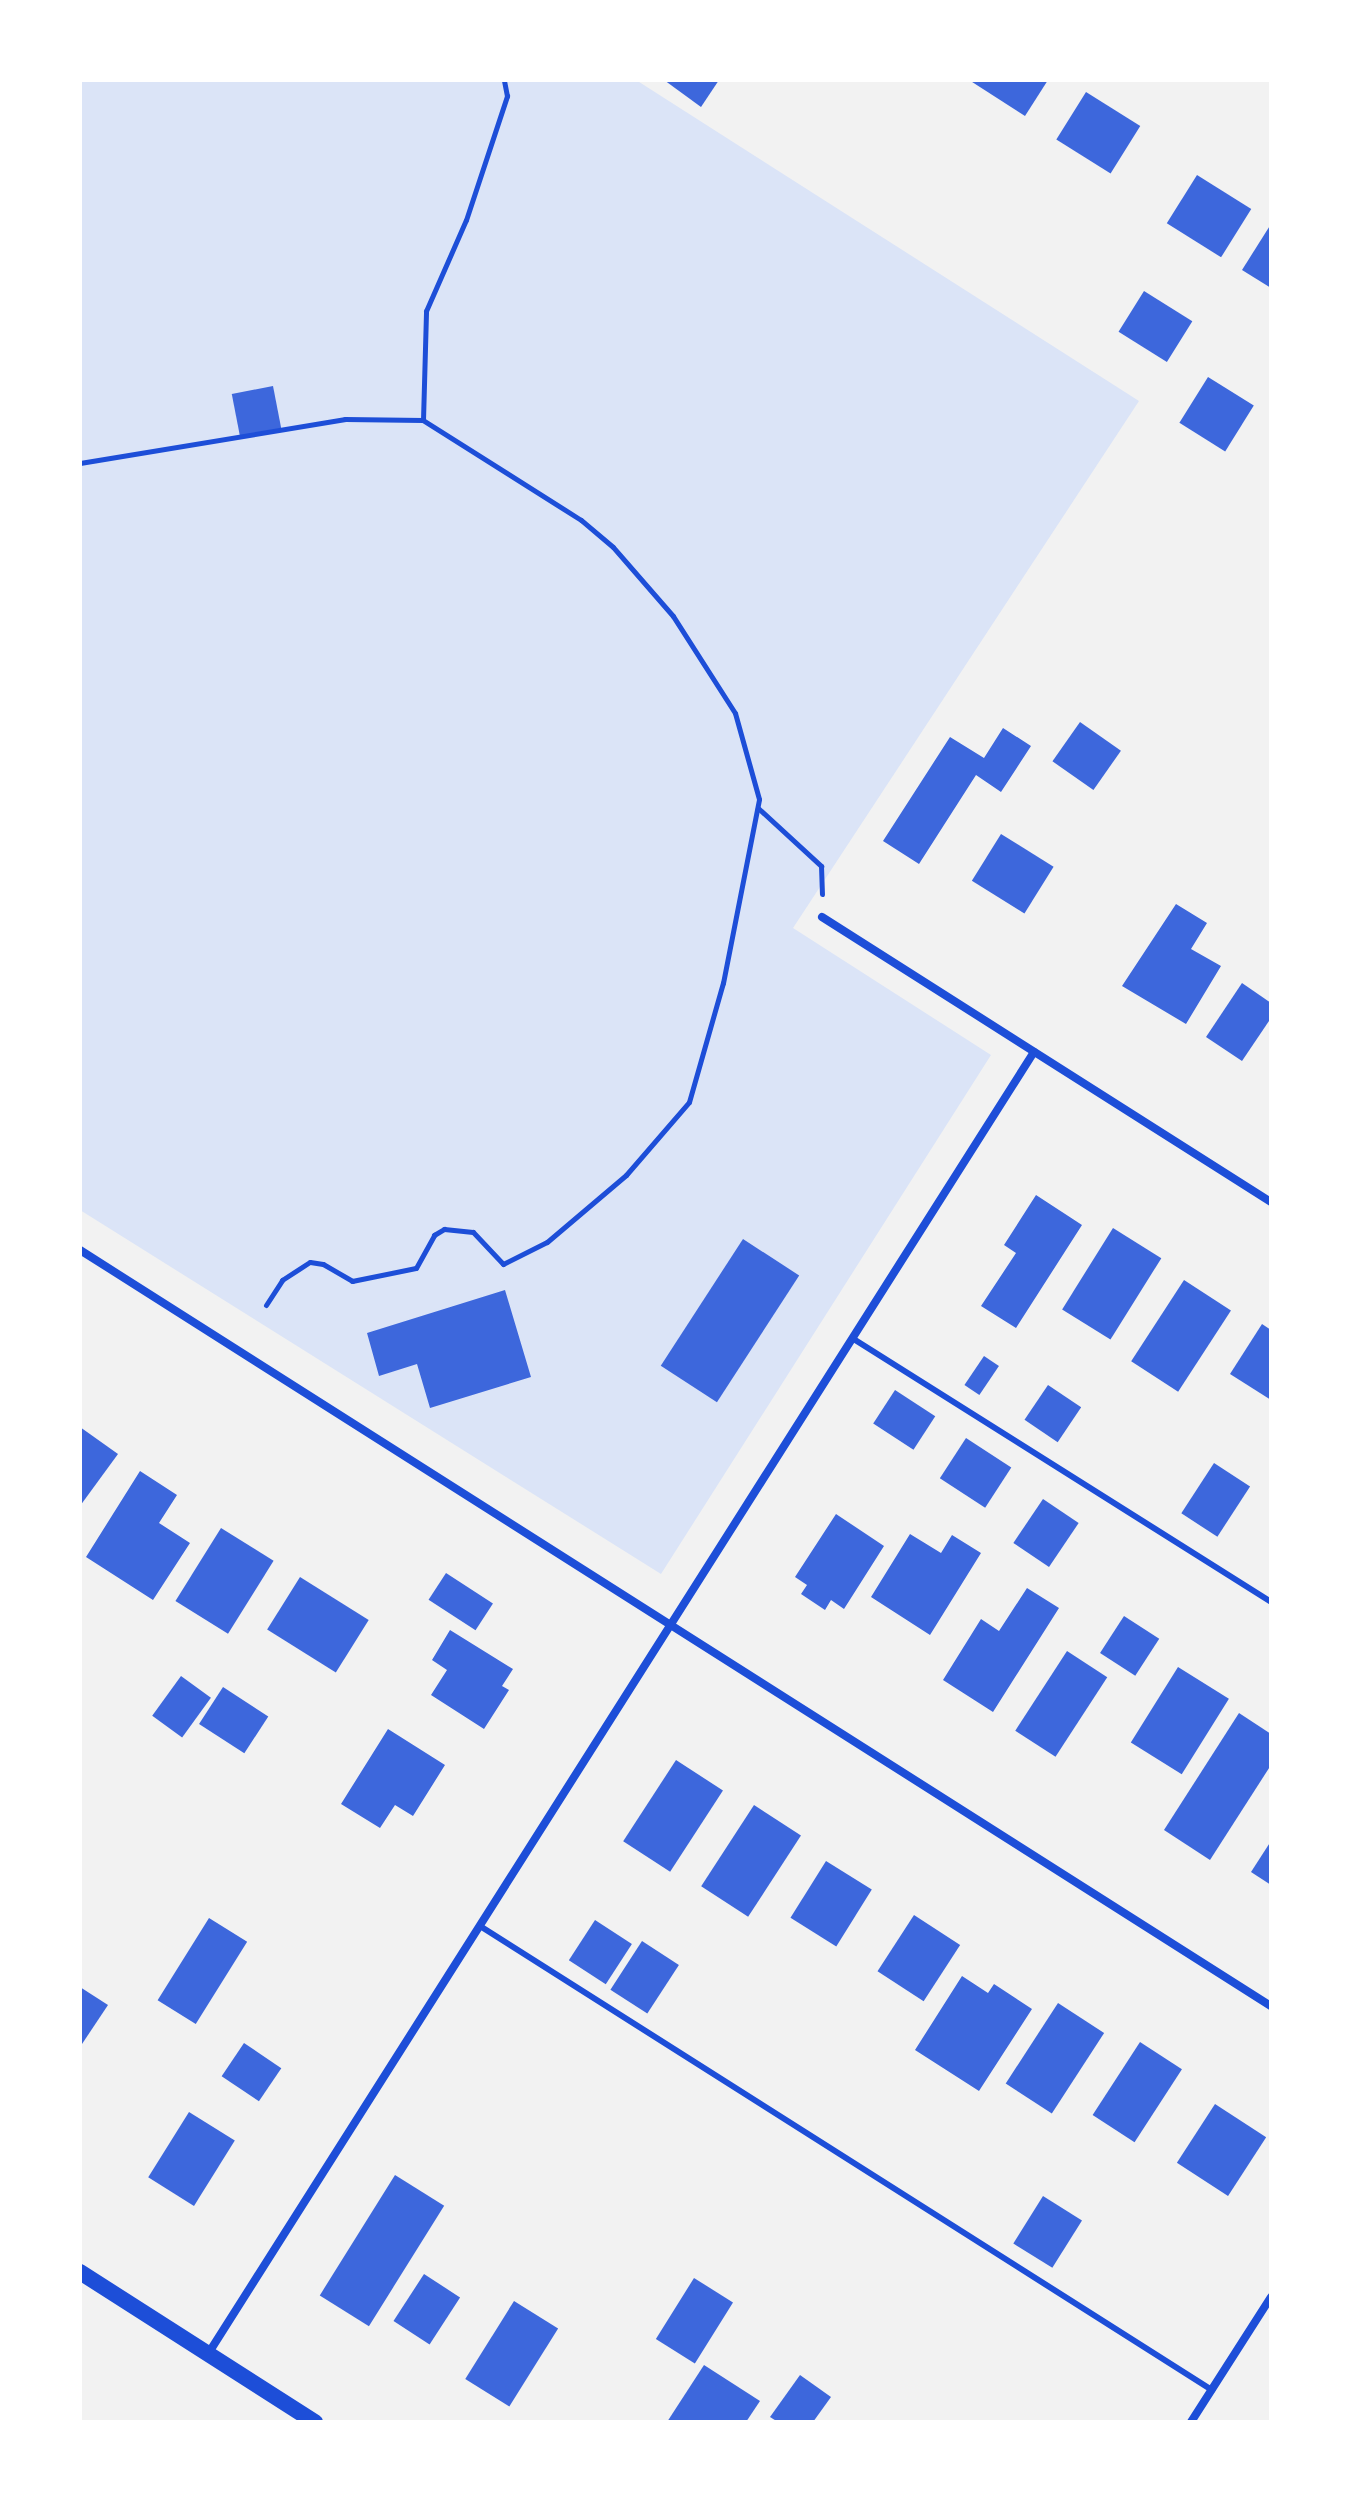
<!DOCTYPE html>
<style>
body{margin:0}
#map{position:relative;width:1351px;height:2502px;overflow:hidden;background:#f2f2f2;font-family:"Source Sans 3",sans-serif}
div>[style]{position:absolute}
[style*='--x']{left:calc(var(--x)*1px);top:calc(var(--y)*1px);width:calc(var(--w)*1px);rotate:calc(var(--a)*1deg)}
.green>*{inset:0;background:#dbe4f7}
.building>*{inset:0;background:#3d67dc;transform-origin:0 0}
.path>*{height:5px;margin:-2.5px;padding:0 2.5px;transform-origin:2.5px;border-radius:2.5px;background:#1d4ed8}
.service>*{height:6px;margin:-3px;padding:0 3px;transform-origin:3px;border-radius:3px;background:#1d4ed8}
.minor>*{height:8px;margin:-4px;padding:0 4px;transform-origin:4px;border-radius:4px;background:#1d4ed8}
.secondary>*{height:16px;margin:-8px;padding:0 8px;transform-origin:8px;border-radius:8px;background:#1d4ed8}
span{translate:-50% -50%;white-space:nowrap;text-align:center;line-height:1.15;-webkit-text-stroke:6px #fff;paint-order:stroke}
.frame{position:absolute;inset:0;border:82px solid #fff;pointer-events:none}
</style>
<div id="map">
<div class="green">
<i style="clip-path:polygon(80px 80px,636px 80px,1139px 401px,793px 928px,991px 1055px,661px 1574px,80px 1210px)"></i>
</div>
<div class="building">
<i style="clip-path:polygon(664px 80px,719px 80px,701px 107px)"></i>
<i style="clip-path:polygon(969px 80px,1048px 80px,1025px 116px)"></i>
<i style="left:1086px;top:92px;width:64px;height:56px;rotate:32deg"></i>
<i style="left:1197px;top:175px;width:64px;height:57px;rotate:32deg"></i>
<i style="clip-path:polygon(1271px 224px,1271px 288px,1242px 270px)"></i>
<i style="left:1144px;top:291px;width:57px;height:48px;rotate:32deg"></i>
<i style="left:1208px;top:377px;width:54px;height:54px;rotate:32deg"></i>
<i style="left:273px;top:386px;width:44px;height:42px;rotate:79deg"></i>
<i style="left:1080px;top:722px;width:50px;height:48px;rotate:35deg"></i>
<i style="clip-path:polygon(1003px 728px,1031px 746px,1001px 792px,976px 775px,919px 864px,883px 841px,950px 737px,984px 758px)"></i>
<i style="left:1001px;top:834px;width:62px;height:55px;rotate:32deg"></i>
<i style="clip-path:polygon(1176px 904px,1207px 923px,1191px 949px,1221px 966px,1186px 1024px,1122px 986px)"></i>
<i style="clip-path:polygon(1242px 983px,1271px 1003px,1271px 1018px,1242px 1061px,1206px 1037px)"></i>
<i style="clip-path:polygon(1036px 1195px,1082px 1225px,1016px 1328px,981px 1306px,1016px 1253px,1004px 1245px)"></i>
<i style="left:1113px;top:1228px;width:57px;height:96px;rotate:32deg"></i>
<i style="left:743px;top:1239px;width:67px;height:151px;rotate:33deg"></i>
<i style="left:1184px;top:1280px;width:56px;height:97px;rotate:33deg"></i>
<i style="clip-path:polygon(505px 1290px,531px 1377px,430px 1408px,417px 1364px,379px 1376px,367px 1333px)"></i>
<i style="clip-path:polygon(1262px 1324px,1271px 1330px,1271px 1400px,1230px 1374px)"></i>
<i style="left:984px;top:1356px;width:18px;height:35px;rotate:34deg"></i>
<i style="left:1048px;top:1385px;width:40px;height:42px;rotate:34deg"></i>
<i style="left:895px;top:1390px;width:48px;height:40px;rotate:33deg"></i>
<i style="clip-path:polygon(80px 1427px,118px 1454px,80px 1506px)"></i>
<i style="left:966px;top:1438px;width:54px;height:48px;rotate:33deg"></i>
<i style="left:1214px;top:1463px;width:43px;height:60px;rotate:33deg"></i>
<i style="clip-path:polygon(140px 1471px,177px 1495px,159px 1523px,190px 1543px,153px 1600px,86px 1557px)"></i>
<i style="left:1043px;top:1499px;width:43px;height:53px;rotate:34deg"></i>
<i style="clip-path:polygon(836px 1514px,884px 1546px,844px 1609px,831px 1600px,825px 1610px,801px 1594px,807px 1585px,795px 1577px)"></i>
<i style="left:221px;top:1528px;width:62px;height:86px;rotate:32deg"></i>
<i style="clip-path:polygon(910px 1534px,941px 1553px,952px 1535px,981px 1553px,930px 1635px,871px 1597px)"></i>
<i style="left:446px;top:1573px;width:56px;height:32px;rotate:33deg"></i>
<i style="left:300px;top:1577px;width:81px;height:62px;rotate:32deg"></i>
<i style="clip-path:polygon(1027px 1588px,1059px 1608px,993px 1712px,943px 1680px,981px 1619px,999px 1631px)"></i>
<i style="left:1124px;top:1616px;width:42px;height:44px;rotate:33deg"></i>
<i style="clip-path:polygon(450px 1630px,513px 1669px,502px 1686px,509px 1690px,484px 1729px,431px 1695px,447px 1670px,432px 1660px)"></i>
<i style="left:1067px;top:1651px;width:48px;height:95px;rotate:33deg"></i>
<i style="left:1178px;top:1667px;width:60px;height:89px;rotate:32deg"></i>
<i style="left:181px;top:1676px;width:37px;height:49px;rotate:36deg"></i>
<i style="left:223px;top:1687px;width:54px;height:44px;rotate:33deg"></i>
<i style="clip-path:polygon(1239px 1713px,1271px 1734px,1271px 1765px,1210px 1860px,1164px 1830px)"></i>
<i style="clip-path:polygon(388px 1729px,445px 1765px,413px 1816px,395px 1805px,380px 1828px,341px 1804px)"></i>
<i style="left:676px;top:1760px;width:56px;height:97px;rotate:33deg"></i>
<i style="left:754px;top:1805px;width:56px;height:97px;rotate:33deg"></i>
<i style="clip-path:polygon(1271px 1841px,1271px 1885px,1251px 1872px)"></i>
<i style="left:826px;top:1861px;width:54px;height:67px;rotate:32deg"></i>
<i style="left:914px;top:1915px;width:55px;height:67px;rotate:33deg"></i>
<i style="left:209px;top:1918px;width:45px;height:97px;rotate:32deg"></i>
<i style="left:595px;top:1920px;width:44px;height:48px;rotate:33deg"></i>
<i style="left:642px;top:1941px;width:44px;height:58px;rotate:33deg"></i>
<i style="clip-path:polygon(962px 1976px,988px 1993px,994px 1984px,1032px 2009px,979px 2091px,915px 2050px)"></i>
<i style="clip-path:polygon(80px 1987px,108px 2005px,80px 2047px)"></i>
<i style="left:1058px;top:2003px;width:55px;height:96px;rotate:33deg"></i>
<i style="left:1140px;top:2042px;width:50px;height:87px;rotate:33deg"></i>
<i style="left:244px;top:2043px;width:45px;height:40px;rotate:34deg"></i>
<i style="left:1215px;top:2104px;width:61px;height:70px;rotate:33deg"></i>
<i style="left:189px;top:2112px;width:54px;height:77px;rotate:32deg"></i>
<i style="left:395px;top:2175px;width:58px;height:142px;rotate:32deg"></i>
<i style="left:1043px;top:2196px;width:46px;height:56px;rotate:32deg"></i>
<i style="left:424px;top:2274px;width:43px;height:56px;rotate:33deg"></i>
<i style="left:694px;top:2278px;width:46px;height:72px;rotate:32deg"></i>
<i style="left:514px;top:2301px;width:52px;height:92px;rotate:32deg"></i>
<i style="clip-path:polygon(704px 2365px,760px 2401px,746px 2422px,667px 2422px)"></i>
<i style="clip-path:polygon(800px 2375px,831px 2397px,813px 2422px,778px 2422px,770px 2417px)"></i>
</div>
<div class="path">
<i style="--x:80;--y:463;--w:269;--a:-9.4"></i>
<i style="--x:345;--y:419;--w:78;--a:0.7"></i>
<i style="--x:423;--y:420;--w:109;--a:-88.4"></i>
<i style="--x:426;--y:311;--w:99;--a:-66.3"></i>
<i style="--x:466;--y:220;--w:131;--a:-71.7"></i>
<i style="--x:507;--y:96;--w:16;--a:-101"></i>
<i style="--x:758;--y:808;--w:86;--a:42.6"></i>
<i style="--x:821;--y:866;--w:28;--a:88"></i>
<i style="--x:266;--y:1305;--w:30;--a:-57"></i>
<i style="--x:282;--y:1280;--w:33;--a:-33"></i>
<i style="--x:310;--y:1262;--w:13;--a:9"></i>
<i style="--x:323;--y:1264;--w:34;--a:30"></i>
<i style="--x:352;--y:1281;--w:65;--a:-11.5"></i>
<i style="--x:416;--y:1268;--w:38;--a:-61"></i>
<i style="--x:434;--y:1235;--w:12;--a:-31"></i>
<i style="--x:444;--y:1229;--w:29;--a:6"></i>
<i style="--x:473;--y:1232;--w:44;--a:46.8"></i>
<i style="--x:503;--y:1264;--w:49;--a:-26.6"></i>
<i style="--x:547;--y:1242;--w:104;--a:-40.3"></i>
<i style="--x:626;--y:1175;--w:96;--a:-49.2"></i>
<i style="--x:689;--y:1102;--w:124;--a:-74.1"></i>
<i style="--x:723;--y:983;--w:187;--a:-78.9"></i>
<i style="--x:759;--y:799;--w:89;--a:-105.6"></i>
<i style="--x:735;--y:713;--w:115;--a:-122.6"></i>
<i style="--x:673;--y:616;--w:91;--a:-131"></i>
<i style="--x:613;--y:547;--w:42;--a:-139.8"></i>
<i style="--x:581;--y:520;--w:187;--a:-147.7"></i>
</div>
<div class="service">
<i style="--x:852;--y:1338;--w:495;--a:32.2"></i>
<i style="--x:480;--y:1926;--w:867;--a:32.37"></i>
</div>
<div class="minor">
<i style="--x:822;--y:917;--w:532;--a:32.41"></i>
<i style="--x:80;--y:1250;--w:1411;--a:32.41"></i>
<i style="--x:208;--y:2354;--w:1542;--a:-57.61"></i>
<i style="--x:1191;--y:2422;--w:148;--a:-57.4"></i>
</div>
<div class="secondary">
<i style="--x:80;--y:2272;--w:279;--a:32.6"></i>
</div>
<div class="frame"></div>
</div>
